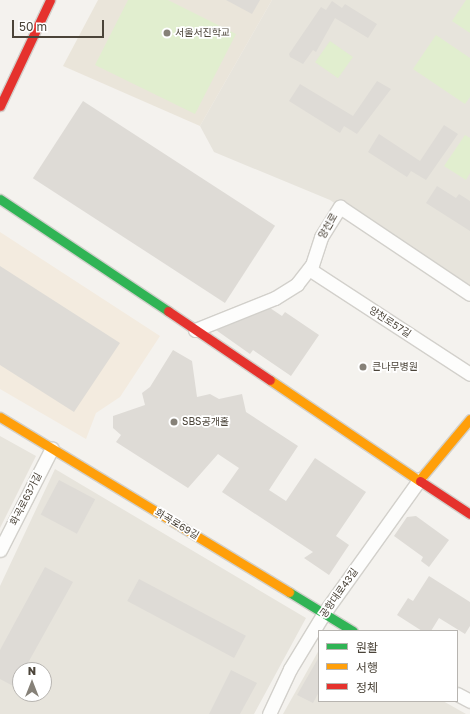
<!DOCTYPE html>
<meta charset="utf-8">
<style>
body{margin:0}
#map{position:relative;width:470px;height:714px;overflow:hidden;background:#f4f2ee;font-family:"Golos Text","Noto Sans KR",sans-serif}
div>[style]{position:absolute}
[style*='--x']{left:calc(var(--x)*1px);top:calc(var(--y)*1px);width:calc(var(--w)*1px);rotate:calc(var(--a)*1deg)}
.residential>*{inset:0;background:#e7e4dc}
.commercial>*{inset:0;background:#f3ebdf}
.education>*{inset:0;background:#eae5da}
.green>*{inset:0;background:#e1eecf;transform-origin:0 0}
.building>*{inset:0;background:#dedbd6;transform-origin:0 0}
.roads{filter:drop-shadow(1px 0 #d2d0cb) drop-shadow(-1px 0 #d2d0cb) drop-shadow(0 1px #d2d0cb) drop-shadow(0 -1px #d2d0cb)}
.street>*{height:13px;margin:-6.5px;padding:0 6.5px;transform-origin:6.5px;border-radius:6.5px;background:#fdfdfc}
.fast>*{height:9px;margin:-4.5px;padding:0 4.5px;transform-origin:4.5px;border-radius:4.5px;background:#30b455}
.slow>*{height:9px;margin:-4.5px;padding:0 4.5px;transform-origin:4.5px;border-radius:4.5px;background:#ff9f0a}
.jam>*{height:9px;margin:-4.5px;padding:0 4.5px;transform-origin:4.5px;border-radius:4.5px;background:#e5322d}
.dots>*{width:11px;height:11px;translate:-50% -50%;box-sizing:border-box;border:2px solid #fff;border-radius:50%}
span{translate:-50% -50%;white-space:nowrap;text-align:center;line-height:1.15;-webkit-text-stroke:3.5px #fff;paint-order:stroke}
.poi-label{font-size:10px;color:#4b4439}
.left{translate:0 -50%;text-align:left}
.street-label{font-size:10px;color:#4b4439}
.legend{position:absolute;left:318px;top:630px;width:140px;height:72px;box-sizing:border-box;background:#fff;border:1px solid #b7b4b0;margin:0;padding:5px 7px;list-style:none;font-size:12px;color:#4b4439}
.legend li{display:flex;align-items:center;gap:8px;height:20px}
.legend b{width:20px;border:1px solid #b7b4b0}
.north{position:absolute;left:12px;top:662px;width:40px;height:40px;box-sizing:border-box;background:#fff;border:1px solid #b7b4b0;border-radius:50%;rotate:0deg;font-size:11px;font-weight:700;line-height:16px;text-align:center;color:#4b4439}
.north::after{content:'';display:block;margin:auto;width:14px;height:18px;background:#868178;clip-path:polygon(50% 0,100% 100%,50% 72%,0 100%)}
.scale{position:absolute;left:12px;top:20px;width:92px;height:18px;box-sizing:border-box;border:2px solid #4b4439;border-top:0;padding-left:5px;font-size:12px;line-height:14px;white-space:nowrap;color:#4b4439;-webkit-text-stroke:3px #fff;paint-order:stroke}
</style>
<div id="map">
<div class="residential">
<i style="clip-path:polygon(272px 0,470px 0,470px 296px,330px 200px,214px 152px,200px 126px)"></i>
<i style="clip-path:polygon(0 436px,36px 456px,0 528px)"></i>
<i style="clip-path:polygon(evenodd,55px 469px,306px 618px,254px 714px,0 714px,0 586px,55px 469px,20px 670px,44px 670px,44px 694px,20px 694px,20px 670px)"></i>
<i style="clip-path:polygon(319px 650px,319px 701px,443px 701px,466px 714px,283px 714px)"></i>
</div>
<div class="commercial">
<i style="clip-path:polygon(0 232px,160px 336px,120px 397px,96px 413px,86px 439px,0 389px)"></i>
</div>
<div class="education">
<i style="clip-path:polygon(98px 0,272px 0,200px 126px,63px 66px)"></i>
</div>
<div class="green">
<i style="clip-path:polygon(128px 0,168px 0,236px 34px,195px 114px,95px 65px)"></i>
<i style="clip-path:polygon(466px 0,470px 0,470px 33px,452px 21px)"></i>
<i style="clip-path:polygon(436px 35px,470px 58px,470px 97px,465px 104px,413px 69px)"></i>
<i style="left:330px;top:41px;width:28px;height:26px;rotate:35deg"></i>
<i style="clip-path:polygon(465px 135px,470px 138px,470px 173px,466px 180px,444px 166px)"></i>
</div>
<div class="building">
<i style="clip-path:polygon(226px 0,260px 0,252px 14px)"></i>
<i style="clip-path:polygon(332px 1px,342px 8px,345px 4px,377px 24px,368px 38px,335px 18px,316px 52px,313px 50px,303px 64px,290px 57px,289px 54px,321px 7px,326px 10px)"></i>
<i style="clip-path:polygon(377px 81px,391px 89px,357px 134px,344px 126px,340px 133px,289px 101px,300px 84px,353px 116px)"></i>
<i style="left:83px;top:101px;width:229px;height:92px;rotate:33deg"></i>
<i style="clip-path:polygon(444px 125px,458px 134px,426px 180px,411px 171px,407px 177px,368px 152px,379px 134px,420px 161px)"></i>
<i style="clip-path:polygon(437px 186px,456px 198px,459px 194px,470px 201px,470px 231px,426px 203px)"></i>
<i style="clip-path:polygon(0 266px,120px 343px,74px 412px,0 365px)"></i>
<i style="clip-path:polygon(270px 308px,282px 316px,285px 312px,319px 335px,291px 376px,253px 350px,250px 354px,216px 330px)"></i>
<i style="clip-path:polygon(173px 350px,192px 361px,197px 397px,210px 394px,219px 399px,242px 394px,246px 412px,298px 446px,269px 490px,286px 501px,315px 458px,366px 492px,336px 536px,349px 545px,329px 575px,304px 558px,313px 552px,222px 492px,239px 468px,218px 454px,188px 488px,116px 442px,121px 435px,113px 428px,113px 416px,145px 405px,142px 393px,150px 387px)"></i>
<i style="left:59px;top:480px;width:41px;height:39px;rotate:28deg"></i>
<i style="clip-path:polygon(416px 516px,449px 540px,429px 567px,421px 561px,423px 557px,394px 536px,407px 517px)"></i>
<i style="clip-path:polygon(45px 567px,73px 582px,24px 670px,20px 670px,20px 678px,15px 687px,0 679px,0 650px)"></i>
<i style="clip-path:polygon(429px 576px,470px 602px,470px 626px,465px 634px,439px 618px,431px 631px,422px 631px,397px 615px,408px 598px,413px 601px)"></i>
<i style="left:139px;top:579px;width:121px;height:25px;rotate:28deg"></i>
<i style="clip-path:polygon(319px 657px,319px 692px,313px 703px,297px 695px)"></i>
<i style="clip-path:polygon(231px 670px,257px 683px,240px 714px,209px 714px)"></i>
</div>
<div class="roads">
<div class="street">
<i style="--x:309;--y:269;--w:192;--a:33.1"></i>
<i style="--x:195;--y:330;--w:86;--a:-21.8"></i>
<i style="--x:275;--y:298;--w:26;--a:-32"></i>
<i style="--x:297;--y:284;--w:24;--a:-52"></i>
<i style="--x:312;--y:265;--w:29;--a:-72"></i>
<i style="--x:321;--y:237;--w:36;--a:-58"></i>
<i style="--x:340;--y:207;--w:156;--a:33.8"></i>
<i style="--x:0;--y:550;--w:114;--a:-63"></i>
<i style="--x:457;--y:694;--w:15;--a:28"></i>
<i style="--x:269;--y:714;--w:50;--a:-65"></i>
<i style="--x:290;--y:669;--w:66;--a:-58.7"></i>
<i style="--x:324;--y:613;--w:165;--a:-54.4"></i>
</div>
<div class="fast">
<i style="--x:0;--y:199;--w:202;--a:33.7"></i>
<i style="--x:289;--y:592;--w:75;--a:31.4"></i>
</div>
<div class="slow">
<i style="--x:270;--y:380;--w:181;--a:34"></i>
<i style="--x:0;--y:417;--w:338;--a:31.2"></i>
<i style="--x:420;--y:479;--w:78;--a:-50.2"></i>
</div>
<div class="jam">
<i style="--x:0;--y:106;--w:117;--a:-64.7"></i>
<i style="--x:168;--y:311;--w:123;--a:34.1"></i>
<i style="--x:420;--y:481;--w:60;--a:33.4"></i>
</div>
</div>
<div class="dots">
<i style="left:167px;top:33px;background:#868178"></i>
<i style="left:363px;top:367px;background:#868178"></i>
<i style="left:174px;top:422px;background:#868178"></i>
</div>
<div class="poi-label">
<span class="left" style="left:175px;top:33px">서울서진학교</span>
<span class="left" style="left:372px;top:367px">큰나무병원</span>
<span class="left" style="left:182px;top:422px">SBS공개홀</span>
</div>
<div class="street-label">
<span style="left:328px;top:226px;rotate:-60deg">양천로</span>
<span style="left:390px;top:322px;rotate:33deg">양천로57길</span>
<span style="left:26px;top:499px;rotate:-63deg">화곡로63가길</span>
<span style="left:177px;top:524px;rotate:31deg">화곡로69길</span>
<span style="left:339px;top:593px;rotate:-55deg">공항대로43길</span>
</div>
<ul class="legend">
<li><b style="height:5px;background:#30b455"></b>원활</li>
<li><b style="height:5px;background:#ff9f0a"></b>서행</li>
<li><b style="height:5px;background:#e5322d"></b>정체</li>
</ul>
<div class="north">N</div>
<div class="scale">50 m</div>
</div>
